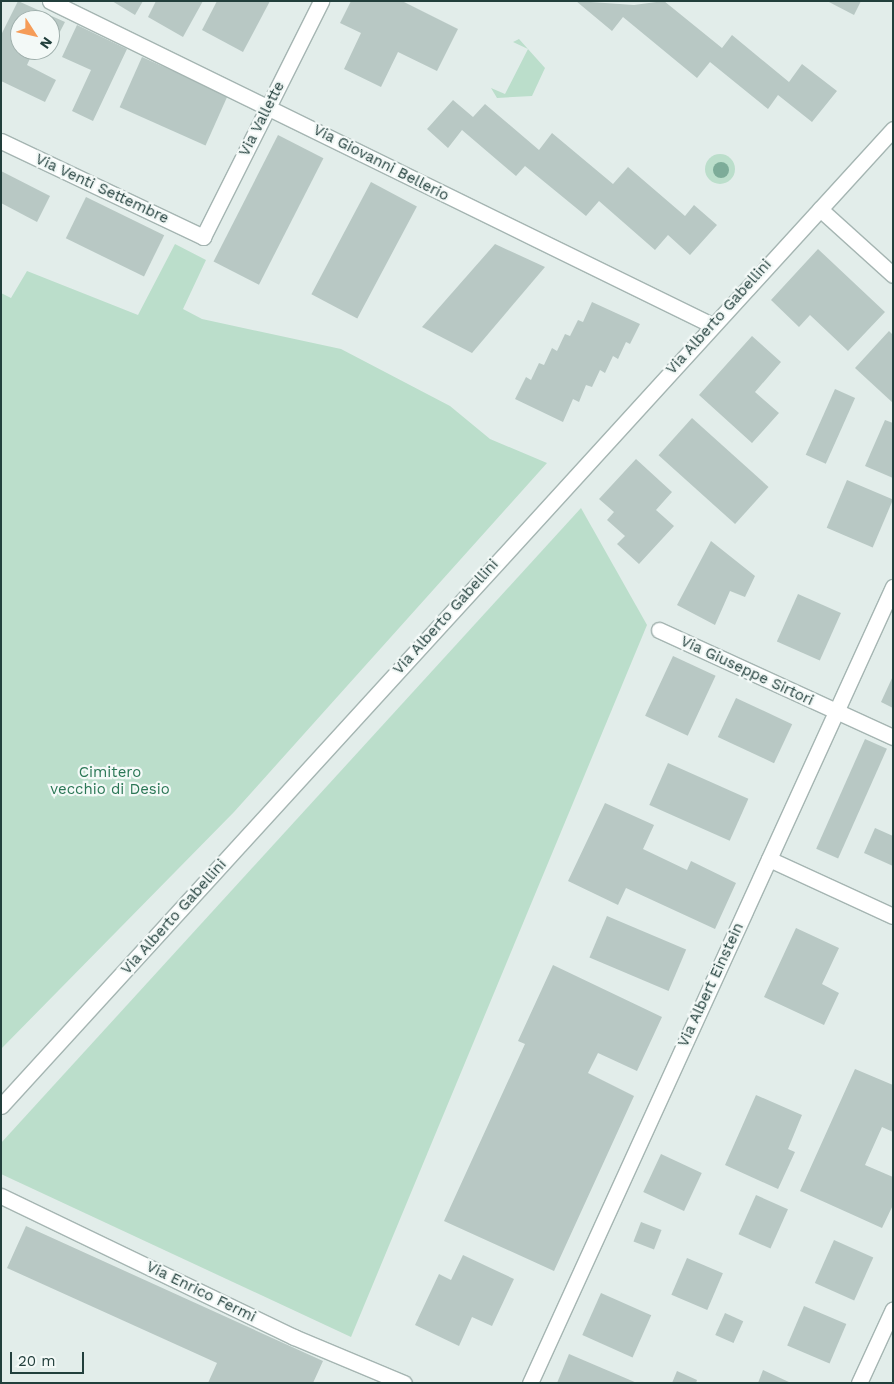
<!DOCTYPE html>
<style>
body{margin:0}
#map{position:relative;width:894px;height:1384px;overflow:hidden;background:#e2edea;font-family:"Work Sans",sans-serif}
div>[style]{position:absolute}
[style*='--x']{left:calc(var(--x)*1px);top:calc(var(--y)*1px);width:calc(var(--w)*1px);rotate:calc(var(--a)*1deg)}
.green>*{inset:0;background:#bbdecb}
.round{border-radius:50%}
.building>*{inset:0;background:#b8c8c4;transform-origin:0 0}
.roads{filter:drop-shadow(1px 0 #a5b5b2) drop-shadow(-1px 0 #a5b5b2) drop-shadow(0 1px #a5b5b2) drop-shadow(0 -1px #a5b5b2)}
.minor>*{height:15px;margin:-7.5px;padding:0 7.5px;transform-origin:7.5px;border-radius:7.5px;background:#fff}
.trees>*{width:16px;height:16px;margin:-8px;border-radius:50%;background:#7dac99}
span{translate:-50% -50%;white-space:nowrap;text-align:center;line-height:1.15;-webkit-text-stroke:4.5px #f3f9f7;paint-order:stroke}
.street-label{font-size:15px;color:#223f3c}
.park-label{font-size:15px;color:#2b7756}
.frame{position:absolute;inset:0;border:2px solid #223f3c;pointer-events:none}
.north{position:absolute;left:10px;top:10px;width:50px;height:50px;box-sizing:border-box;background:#f3f9f7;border:1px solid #9fafac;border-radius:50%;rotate:125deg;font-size:14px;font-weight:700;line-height:20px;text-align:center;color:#223f3c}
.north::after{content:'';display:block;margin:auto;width:18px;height:22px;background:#f59c58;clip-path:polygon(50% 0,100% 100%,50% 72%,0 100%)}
.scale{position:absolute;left:10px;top:1352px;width:74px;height:22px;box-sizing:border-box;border:2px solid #223f3c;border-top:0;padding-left:6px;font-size:15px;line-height:18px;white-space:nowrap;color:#223f3c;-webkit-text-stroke:4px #f3f9f7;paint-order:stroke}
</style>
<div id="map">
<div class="green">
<i style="clip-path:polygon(519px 39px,545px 68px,532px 96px,497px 98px,491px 88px,505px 94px,528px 49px,513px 42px)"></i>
<i class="round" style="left:705px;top:154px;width:30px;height:30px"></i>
<i style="clip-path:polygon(175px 244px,206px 260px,183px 309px,202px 319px,341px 349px,450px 406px,490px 439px,547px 463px,234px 812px,1px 1049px,1px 293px,11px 298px,27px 271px,138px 315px)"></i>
<i style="clip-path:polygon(581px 508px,647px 625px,351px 1337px,1px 1174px,1px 1143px)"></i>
</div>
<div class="building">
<i style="clip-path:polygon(evenodd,18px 1px,65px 22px,47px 57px,34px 50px,27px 65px,56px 80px,45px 102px,1px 81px,1px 35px,18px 1px,20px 20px,50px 20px,50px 50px,20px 50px,20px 20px)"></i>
<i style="clip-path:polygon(112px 1px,143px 1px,135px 15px)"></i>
<i style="clip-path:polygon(156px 1px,203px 1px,183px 37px,148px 17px)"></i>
<i style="clip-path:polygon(217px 1px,270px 1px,243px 52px,202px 30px)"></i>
<i style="clip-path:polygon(351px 1px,402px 1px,458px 29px,437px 71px,398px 52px,381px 87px,344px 69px,361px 33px,340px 23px)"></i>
<i style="clip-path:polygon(576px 1px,634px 5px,664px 1px,722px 48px,732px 35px,789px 82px,802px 64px,837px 91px,812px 122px,778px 95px,768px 109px,710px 62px,697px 78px,623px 17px,612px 31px)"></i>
<i style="clip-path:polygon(827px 1px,861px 1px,854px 15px)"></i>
<i style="clip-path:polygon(77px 25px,127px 49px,93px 121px,72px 111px,91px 70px,62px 57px)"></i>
<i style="left:142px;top:57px;width:94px;height:55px;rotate:24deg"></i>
<i style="clip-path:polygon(453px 100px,473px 117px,485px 104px,539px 150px,552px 133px,613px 184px,628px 167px,685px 216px,694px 205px,717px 225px,690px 255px,668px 235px,655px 250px,599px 201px,586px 216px,525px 166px,516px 176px,462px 130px,448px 148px,427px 129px)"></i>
<i style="left:278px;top:135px;width:51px;height:142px;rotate:27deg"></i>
<i style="clip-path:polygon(1px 171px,50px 196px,37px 222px,1px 203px)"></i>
<i style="left:371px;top:182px;width:52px;height:127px;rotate:28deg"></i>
<i style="left:86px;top:197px;width:87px;height:46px;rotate:26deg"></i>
<i style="clip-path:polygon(495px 244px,545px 267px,472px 353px,422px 327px)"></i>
<i style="clip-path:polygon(818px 249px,885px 312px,848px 351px,810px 315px,799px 327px,771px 300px)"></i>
<i style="clip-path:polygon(592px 302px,640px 324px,630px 344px,626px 342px,618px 359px,613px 356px,605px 373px,600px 370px,592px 387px,586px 385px,579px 402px,573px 399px,563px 422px,515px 399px,526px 377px,531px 380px,539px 363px,544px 365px,552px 348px,557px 351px,565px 334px,570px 336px,578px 320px,583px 322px)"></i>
<i style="clip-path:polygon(889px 331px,893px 335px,893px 403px,855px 368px)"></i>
<i style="clip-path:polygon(752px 336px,781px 362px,755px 392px,779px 413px,752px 443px,699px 395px)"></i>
<i style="left:835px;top:389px;width:22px;height:72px;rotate:24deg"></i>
<i style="left:692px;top:418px;width:103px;height:50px;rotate:42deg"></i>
<i style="clip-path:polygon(885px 420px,893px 423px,893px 478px,865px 466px)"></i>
<i style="clip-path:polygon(636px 459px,672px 492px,656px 510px,674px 526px,639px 564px,617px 544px,625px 536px,607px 520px,614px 512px,599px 499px)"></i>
<i style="left:847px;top:480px;width:50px;height:52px;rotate:23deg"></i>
<i style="clip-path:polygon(711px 541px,755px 576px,745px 597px,730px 591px,715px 625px,677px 605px)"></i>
<i style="left:798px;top:594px;width:47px;height:52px;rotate:24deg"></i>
<i style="left:673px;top:656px;width:47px;height:66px;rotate:25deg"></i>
<i style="clip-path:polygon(893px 676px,893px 708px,881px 702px)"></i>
<i style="left:736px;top:698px;width:62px;height:43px;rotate:25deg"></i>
<i style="left:865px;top:739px;width:24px;height:120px;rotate:24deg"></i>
<i style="left:668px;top:763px;width:88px;height:46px;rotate:24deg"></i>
<i style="clip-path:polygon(605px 803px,654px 825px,643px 849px,687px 870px,691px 861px,736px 883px,715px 929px,626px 888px,618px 905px,568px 881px)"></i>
<i style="clip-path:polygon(875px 828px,893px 836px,893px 866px,864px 853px)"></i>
<i style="left:607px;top:916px;width:86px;height:45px;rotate:23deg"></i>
<i style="clip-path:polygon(796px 928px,839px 948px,822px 984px,839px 993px,824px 1025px,764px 997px)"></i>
<i style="clip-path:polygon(553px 965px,662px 1017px,637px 1071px,598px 1053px,588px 1073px,634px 1096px,554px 1271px,444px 1221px,525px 1044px,518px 1041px)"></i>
<i style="clip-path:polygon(855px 1069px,893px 1085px,893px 1132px,882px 1127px,865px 1165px,893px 1177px,893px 1205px,882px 1228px,800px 1191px)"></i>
<i style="clip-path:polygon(756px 1095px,802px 1115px,788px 1149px,795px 1152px,778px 1189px,725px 1165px)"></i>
<i style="left:661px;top:1154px;width:45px;height:42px;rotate:25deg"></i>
<i style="left:756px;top:1195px;width:35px;height:43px;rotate:24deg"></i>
<i style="left:641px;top:1222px;width:22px;height:21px;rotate:21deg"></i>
<i style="clip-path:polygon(26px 1226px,323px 1361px,313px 1383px,208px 1383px,217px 1363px,7px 1268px)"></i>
<i style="left:834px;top:1240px;width:43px;height:47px;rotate:24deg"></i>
<i style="clip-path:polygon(463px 1255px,514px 1279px,492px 1326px,472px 1317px,459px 1346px,415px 1325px,439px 1274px,451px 1280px)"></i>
<i style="left:687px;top:1258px;width:39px;height:40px;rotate:23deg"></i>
<i style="left:601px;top:1293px;width:55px;height:46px;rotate:24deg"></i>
<i style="left:804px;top:1306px;width:46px;height:43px;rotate:23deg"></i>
<i style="left:725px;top:1313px;width:20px;height:24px;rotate:24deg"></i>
<i style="clip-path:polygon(569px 1354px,637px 1383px,557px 1383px)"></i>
<i style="clip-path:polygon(763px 1370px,791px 1383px,758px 1383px)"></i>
<i style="clip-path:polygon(677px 1371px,697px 1380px,696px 1383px,672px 1383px)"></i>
</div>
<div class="roads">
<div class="minor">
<i style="--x:50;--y:1;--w:737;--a:26.08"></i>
<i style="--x:1;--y:141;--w:224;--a:25.4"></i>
<i style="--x:203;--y:237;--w:264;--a:-63.4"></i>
<i style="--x:820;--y:209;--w:98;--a:42.1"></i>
<i style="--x:659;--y:630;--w:257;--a:24.6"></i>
<i style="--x:769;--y:859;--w:136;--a:24.7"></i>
<i style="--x:1;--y:1106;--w:1323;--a:-47.6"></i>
<i style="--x:1;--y:1196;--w:325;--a:25.7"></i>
<i style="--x:294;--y:1337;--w:119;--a:22.7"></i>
<i style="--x:530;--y:1383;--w:875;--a:-65.49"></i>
<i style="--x:859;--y:1383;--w:81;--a:-65.3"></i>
</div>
</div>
<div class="trees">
<i style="left:721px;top:170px"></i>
</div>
<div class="street-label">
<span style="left:262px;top:119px;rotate:-63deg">Via Vallette</span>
<span style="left:381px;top:163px;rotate:27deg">Via Giovanni Bellerio</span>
<span style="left:102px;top:189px;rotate:25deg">Via Venti Settembre</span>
<span style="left:719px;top:317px;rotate:-48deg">Via Alberto Gabellini</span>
<span style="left:446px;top:617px;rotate:-48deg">Via Alberto Gabellini</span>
<span style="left:747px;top:671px;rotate:25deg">Via Giuseppe Sirtori</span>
<span style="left:174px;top:917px;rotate:-48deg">Via Alberto Gabellini</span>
<span style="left:711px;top:985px;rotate:-65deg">Via Albert Einstein</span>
<span style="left:201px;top:1292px;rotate:26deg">Via Enrico Fermi</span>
</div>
<div class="park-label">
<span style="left:110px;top:781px">Cimitero<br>vecchio di Desio</span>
</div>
<div class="frame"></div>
<div class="north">N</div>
<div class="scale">20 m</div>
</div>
